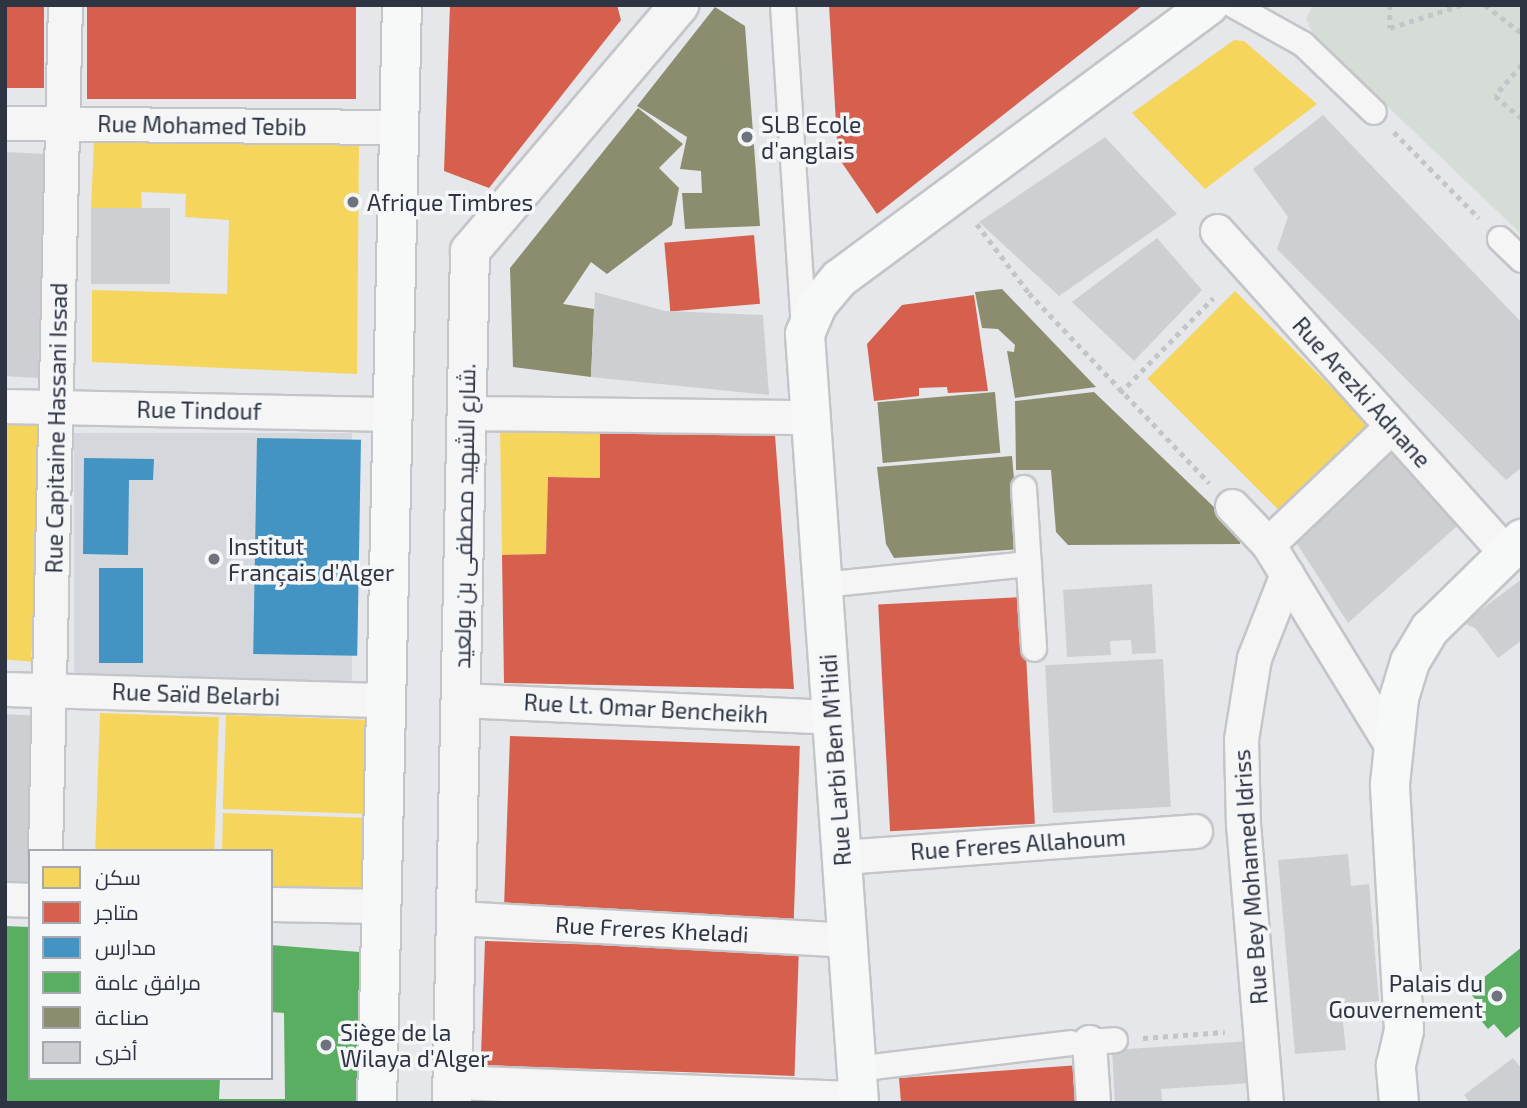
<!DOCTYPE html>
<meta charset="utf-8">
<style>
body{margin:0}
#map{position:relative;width:1527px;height:1108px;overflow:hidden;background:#e5e7ea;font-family:"Exo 2",Cairo,sans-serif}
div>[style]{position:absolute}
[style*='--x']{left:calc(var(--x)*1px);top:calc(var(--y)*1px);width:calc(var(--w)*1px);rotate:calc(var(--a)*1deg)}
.built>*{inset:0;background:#d4d7dc;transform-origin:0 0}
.green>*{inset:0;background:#d6ddd6}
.homes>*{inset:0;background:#f6d55c;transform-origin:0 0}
.shops>*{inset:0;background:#d6604d;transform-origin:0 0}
.schools>*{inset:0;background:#4393c3;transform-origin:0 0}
.public>*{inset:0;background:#5aae61}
.industry>*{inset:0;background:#8c8c6e;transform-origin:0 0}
.building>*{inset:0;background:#cecfd2;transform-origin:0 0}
.path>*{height:4.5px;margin-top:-2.25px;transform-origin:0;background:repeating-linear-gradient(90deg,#c3c5c9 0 5px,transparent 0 10px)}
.roads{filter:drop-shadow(2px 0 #c4c5c8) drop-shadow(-2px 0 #c4c5c8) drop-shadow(0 2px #c4c5c8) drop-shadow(0 -2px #c4c5c8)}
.pedestrian>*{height:24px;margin:-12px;padding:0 12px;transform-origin:12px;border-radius:12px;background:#f5f5f6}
.minor>*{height:33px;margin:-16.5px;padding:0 16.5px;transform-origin:16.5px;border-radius:16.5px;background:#f5f5f6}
.tertiary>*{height:38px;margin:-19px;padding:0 19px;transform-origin:19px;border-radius:19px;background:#f5f5f6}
.secondary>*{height:38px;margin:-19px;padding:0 19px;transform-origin:19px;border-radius:19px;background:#f7f8f8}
.primary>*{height:38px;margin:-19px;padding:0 19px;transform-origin:19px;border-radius:19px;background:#f7f8f8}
.dots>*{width:19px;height:19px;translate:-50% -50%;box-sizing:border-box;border:4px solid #f4f6f8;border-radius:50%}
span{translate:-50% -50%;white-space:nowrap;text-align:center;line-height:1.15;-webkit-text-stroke:7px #f4f6f8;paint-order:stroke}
.poi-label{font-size:23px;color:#2e3442}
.left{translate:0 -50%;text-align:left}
.right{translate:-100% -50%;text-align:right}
.street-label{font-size:23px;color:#2e3442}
.frame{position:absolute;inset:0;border:7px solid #2e3442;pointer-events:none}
.legend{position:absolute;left:28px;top:849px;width:245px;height:231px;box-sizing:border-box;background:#f4f6f8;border:2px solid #a5a8af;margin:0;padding:9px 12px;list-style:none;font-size:21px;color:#2e3442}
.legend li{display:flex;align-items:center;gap:14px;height:35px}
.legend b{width:35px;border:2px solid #a5a8af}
</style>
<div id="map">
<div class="built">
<i style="left:352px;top:433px;width:251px;height:278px;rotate:90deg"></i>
</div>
<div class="green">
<i style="clip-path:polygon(1313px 5px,1522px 5px,1522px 235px,1314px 36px,1306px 19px)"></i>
</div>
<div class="homes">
<i style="clip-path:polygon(1234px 40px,1244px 41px,1317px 104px,1205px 189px,1132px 113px)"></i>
<i style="clip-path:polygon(94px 141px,359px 143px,357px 374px,92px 362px,92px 290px,227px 294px,229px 220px,185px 217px,186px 194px,141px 192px,142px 208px,91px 208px)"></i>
<i style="left:1235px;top:291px;width:194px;height:124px;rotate:45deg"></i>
<i style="left:5px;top:416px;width:43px;height:243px;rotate:4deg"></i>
<i style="clip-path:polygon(500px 425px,600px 427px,600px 478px,548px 477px,546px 554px,502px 555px)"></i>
<i style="left:100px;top:713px;width:119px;height:138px;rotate:2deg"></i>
<i style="left:226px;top:715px;width:145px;height:94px;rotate:2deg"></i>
<i style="clip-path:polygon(223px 813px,368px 818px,365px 912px,271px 909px,271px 851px,222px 851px)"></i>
</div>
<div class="shops">
<i style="left:5px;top:5px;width:39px;height:83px"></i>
<i style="left:87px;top:5px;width:269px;height:94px"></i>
<i style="clip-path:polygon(450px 5px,617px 5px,621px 20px,489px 188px,444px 171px)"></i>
<i style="clip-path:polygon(829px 5px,1143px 5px,877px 214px,838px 157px)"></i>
<i style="left:754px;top:235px;width:69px;height:90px;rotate:85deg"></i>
<i style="clip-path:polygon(974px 295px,988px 391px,948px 393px,947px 387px,919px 388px,919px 396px,874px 401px,867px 344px,902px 305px)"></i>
<i style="clip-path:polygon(600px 427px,775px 435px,794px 689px,504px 683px,502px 555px,546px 554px,548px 477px,600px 478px)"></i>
<i style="left:1023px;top:597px;width:227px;height:145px;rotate:87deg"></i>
<i style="left:510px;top:736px;width:290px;height:174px;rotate:2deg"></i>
<i style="left:485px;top:941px;width:314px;height:124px;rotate:2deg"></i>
<i style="clip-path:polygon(1080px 1065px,1082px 1103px,901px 1103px,899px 1078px)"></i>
</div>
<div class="schools">
<i style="left:257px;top:438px;width:104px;height:216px;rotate:1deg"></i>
<i style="clip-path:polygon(84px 458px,154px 459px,153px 480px,129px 480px,128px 555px,83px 554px)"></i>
<i style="left:99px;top:568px;width:44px;height:95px"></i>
</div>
<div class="public">
<i style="clip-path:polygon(5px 926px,30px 927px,30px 1078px,220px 1078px,219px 1099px,285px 1099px,284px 1013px,271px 1012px,271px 945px,372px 953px,365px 1103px,5px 1103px)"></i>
<i style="clip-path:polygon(1522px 947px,1522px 1025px,1506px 1038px,1494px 1024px,1488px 1029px,1471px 1008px,1478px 1003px,1468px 990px)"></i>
</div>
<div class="industry">
<i style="clip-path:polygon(715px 7px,745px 26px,760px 226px,685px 229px,682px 193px,702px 193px,701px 171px,680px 169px,687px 137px,637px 106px)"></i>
<i style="clip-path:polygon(638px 108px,683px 144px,659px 168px,679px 188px,672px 225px,607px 274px,591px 262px,563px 304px,594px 309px,591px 377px,513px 367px,510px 268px)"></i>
<i style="clip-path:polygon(1002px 289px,1096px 387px,1015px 398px,1007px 351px,1014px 352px,1015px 345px,998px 329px,982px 328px,975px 292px)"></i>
<i style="left:995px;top:392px;width:61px;height:118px;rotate:85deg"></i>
<i style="clip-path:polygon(1094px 392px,1240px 532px,1240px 544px,1068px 545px,1056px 532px,1051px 470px,1016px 470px,1015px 401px)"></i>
<i style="clip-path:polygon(1012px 456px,1020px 549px,894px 558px,886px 544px,877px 467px)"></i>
</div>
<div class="building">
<i style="clip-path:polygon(1323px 115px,1522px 323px,1522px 467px,1506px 480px,1277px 249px,1288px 217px,1253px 169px)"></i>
<i style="clip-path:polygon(1105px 137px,1177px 214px,1059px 296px,979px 222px)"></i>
<i style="clip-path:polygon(5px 152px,45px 154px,38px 378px,5px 376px)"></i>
<i style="left:91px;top:208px;width:79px;height:76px"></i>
<i style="clip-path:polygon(1157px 238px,1202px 290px,1134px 361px,1072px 302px)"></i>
<i style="clip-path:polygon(595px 292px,665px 311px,763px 315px,769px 395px,591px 377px)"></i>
<i style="clip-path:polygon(1391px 439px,1464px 520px,1348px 623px,1292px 536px)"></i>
<i style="clip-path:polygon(1522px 579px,1522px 640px,1498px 658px,1475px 628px,1463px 623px)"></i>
<i style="clip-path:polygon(1152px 584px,1156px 653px,1132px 654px,1131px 640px,1110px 641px,1111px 655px,1067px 657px,1063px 590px)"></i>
<i style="left:1163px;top:659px;width:148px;height:118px;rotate:87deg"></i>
<i style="clip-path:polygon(5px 714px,38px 716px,27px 895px,5px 894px)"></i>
<i style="clip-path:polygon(1348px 854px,1351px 886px,1369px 884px,1379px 1001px,1341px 1004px,1346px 1050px,1295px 1054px,1278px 860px)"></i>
<i style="clip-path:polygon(1250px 1041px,1252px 1083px,1161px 1089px,1162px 1103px,1115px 1103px,1112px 1050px)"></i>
<i style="clip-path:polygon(1513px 1058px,1522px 1069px,1522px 1103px,1470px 1103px,1464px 1095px)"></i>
</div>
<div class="path">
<i style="--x:1390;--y:5;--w:23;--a:90"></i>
<i style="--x:1390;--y:28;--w:75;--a:-17.9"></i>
<i style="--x:1485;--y:5;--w:46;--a:37.1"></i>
<i style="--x:1522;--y:65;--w:41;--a:131.1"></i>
<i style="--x:1495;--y:96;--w:35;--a:40"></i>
<i style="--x:1394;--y:132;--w:121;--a:45.3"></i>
<i style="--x:977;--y:224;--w:86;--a:53"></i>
<i style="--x:1029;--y:293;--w:262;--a:46.5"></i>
<i style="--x:1120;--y:393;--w:133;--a:-45.6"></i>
<i style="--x:1143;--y:1038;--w:82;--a:-4.2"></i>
</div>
<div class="roads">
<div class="pedestrian">
<i style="--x:783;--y:5;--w:322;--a:86.3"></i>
<i style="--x:1233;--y:5;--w:80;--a:29.1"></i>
<i style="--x:1303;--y:44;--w:98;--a:43.8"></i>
<i style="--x:1500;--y:239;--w:30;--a:44"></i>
<i style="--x:1024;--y:488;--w:161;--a:86.4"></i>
<i style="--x:822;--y:585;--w:208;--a:-5.8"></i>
<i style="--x:1089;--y:1042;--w:26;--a:-4"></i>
<i style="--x:856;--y:1069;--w:216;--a:-6.9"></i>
</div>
<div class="minor">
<i style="--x:5;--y:123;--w:394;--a:0.6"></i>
<i style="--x:1217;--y:231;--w:433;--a:48.1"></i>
<i style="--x:5;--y:406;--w:388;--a:1.2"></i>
<i style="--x:467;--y:413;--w:344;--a:0.7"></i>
<i style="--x:1232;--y:506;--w:52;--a:46.5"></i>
<i style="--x:1268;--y:544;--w:236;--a:58.5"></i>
<i style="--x:1268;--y:544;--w:171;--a:-43.6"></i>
<i style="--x:5;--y:689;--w:381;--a:1.7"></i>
<i style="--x:460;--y:700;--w:372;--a:2.6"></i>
<i style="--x:45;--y:851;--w:846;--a:-88.65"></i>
<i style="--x:842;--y:857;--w:354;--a:-4.2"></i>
<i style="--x:5;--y:899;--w:25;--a:2"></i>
<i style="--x:271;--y:904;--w:110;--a:1"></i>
<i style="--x:456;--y:918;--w:392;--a:3.2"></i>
<i style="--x:1089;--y:1042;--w:61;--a:86.2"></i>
<i style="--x:452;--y:1082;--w:406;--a:2.3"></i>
<i style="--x:1266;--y:1103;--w:278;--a:-94.7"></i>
<i style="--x:1243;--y:826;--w:87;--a:-91.3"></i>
<i style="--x:1241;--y:739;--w:82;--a:-80.9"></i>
<i style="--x:1254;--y:658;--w:90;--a:-68.6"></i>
</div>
<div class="tertiary">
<i style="--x:452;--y:1103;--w:852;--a:-88.79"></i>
<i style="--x:470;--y:251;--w:323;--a:-49.6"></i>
</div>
<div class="secondary">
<i style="--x:859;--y:1103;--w:771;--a:-94.02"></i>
<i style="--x:805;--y:334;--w:33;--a:-67"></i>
<i style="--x:818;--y:304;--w:33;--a:-50"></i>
<i style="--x:839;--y:279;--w:460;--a:-36.5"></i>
<i style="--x:1399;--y:1103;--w:38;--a:-95"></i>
<i style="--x:1396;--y:1065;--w:36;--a:-77"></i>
<i style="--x:1404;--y:1030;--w:246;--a:-93.3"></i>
<i style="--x:1390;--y:784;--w:86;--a:-84"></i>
<i style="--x:1399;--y:698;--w:38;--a:-73"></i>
<i style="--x:1410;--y:662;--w:39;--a:-59"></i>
<i style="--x:1430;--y:629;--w:129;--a:-44.4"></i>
</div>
<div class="primary">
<i style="--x:377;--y:1103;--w:1098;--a:-88.7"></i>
</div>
</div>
<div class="dots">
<i style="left:747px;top:137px;background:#6e737d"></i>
<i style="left:353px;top:202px;background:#6e737d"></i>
<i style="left:214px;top:559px;background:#6e737d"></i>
<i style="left:1497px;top:996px;background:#6e737d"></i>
<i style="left:326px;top:1045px;background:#6e737d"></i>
</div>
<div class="poi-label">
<span class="left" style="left:761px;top:137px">SLB Ecole<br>d'anglais</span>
<span class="left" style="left:367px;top:202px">Afrique Timbres</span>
<span class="left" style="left:228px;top:559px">Institut<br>Français d'Alger</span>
<span class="right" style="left:1483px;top:996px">Palais du<br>Gouvernement</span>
<span class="left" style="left:340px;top:1045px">Siège de la<br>Wilaya d'Alger</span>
</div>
<div class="street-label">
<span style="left:202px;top:125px;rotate:1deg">Rue Mohamed Tebib</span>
<span style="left:1362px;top:392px;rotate:48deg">Rue Arezki Adnane</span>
<span style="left:199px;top:410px;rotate:1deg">Rue Tindouf</span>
<span style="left:56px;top:428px;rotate:-89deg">Rue Capitaine Hassani Issad</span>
<span style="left:464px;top:516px;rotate:-89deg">شارع الشهيد مصطفى بن بولعيد.</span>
<span style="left:196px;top:694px;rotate:2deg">Rue Saïd Belarbi</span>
<span style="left:646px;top:708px;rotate:3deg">Rue Lt. Omar Bencheikh</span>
<span style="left:835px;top:760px;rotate:-94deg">Rue Larbi Ben M'Hidi</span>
<span style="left:1018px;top:844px;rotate:-4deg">Rue Freres Allahoum</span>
<span style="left:1250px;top:877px;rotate:-94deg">Rue Bey Mohamed Idriss</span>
<span style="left:652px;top:929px;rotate:3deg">Rue Freres Kheladi</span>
</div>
<div class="frame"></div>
<ul class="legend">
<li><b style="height:19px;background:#f6d55c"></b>سكن</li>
<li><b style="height:19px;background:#d6604d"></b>متاجر</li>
<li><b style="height:19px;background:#4393c3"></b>مدارس</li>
<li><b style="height:19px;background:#5aae61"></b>مرافق عامة</li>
<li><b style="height:19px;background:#8c8c6e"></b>صناعة</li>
<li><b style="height:19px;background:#cecfd2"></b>أخرى</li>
</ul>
</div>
